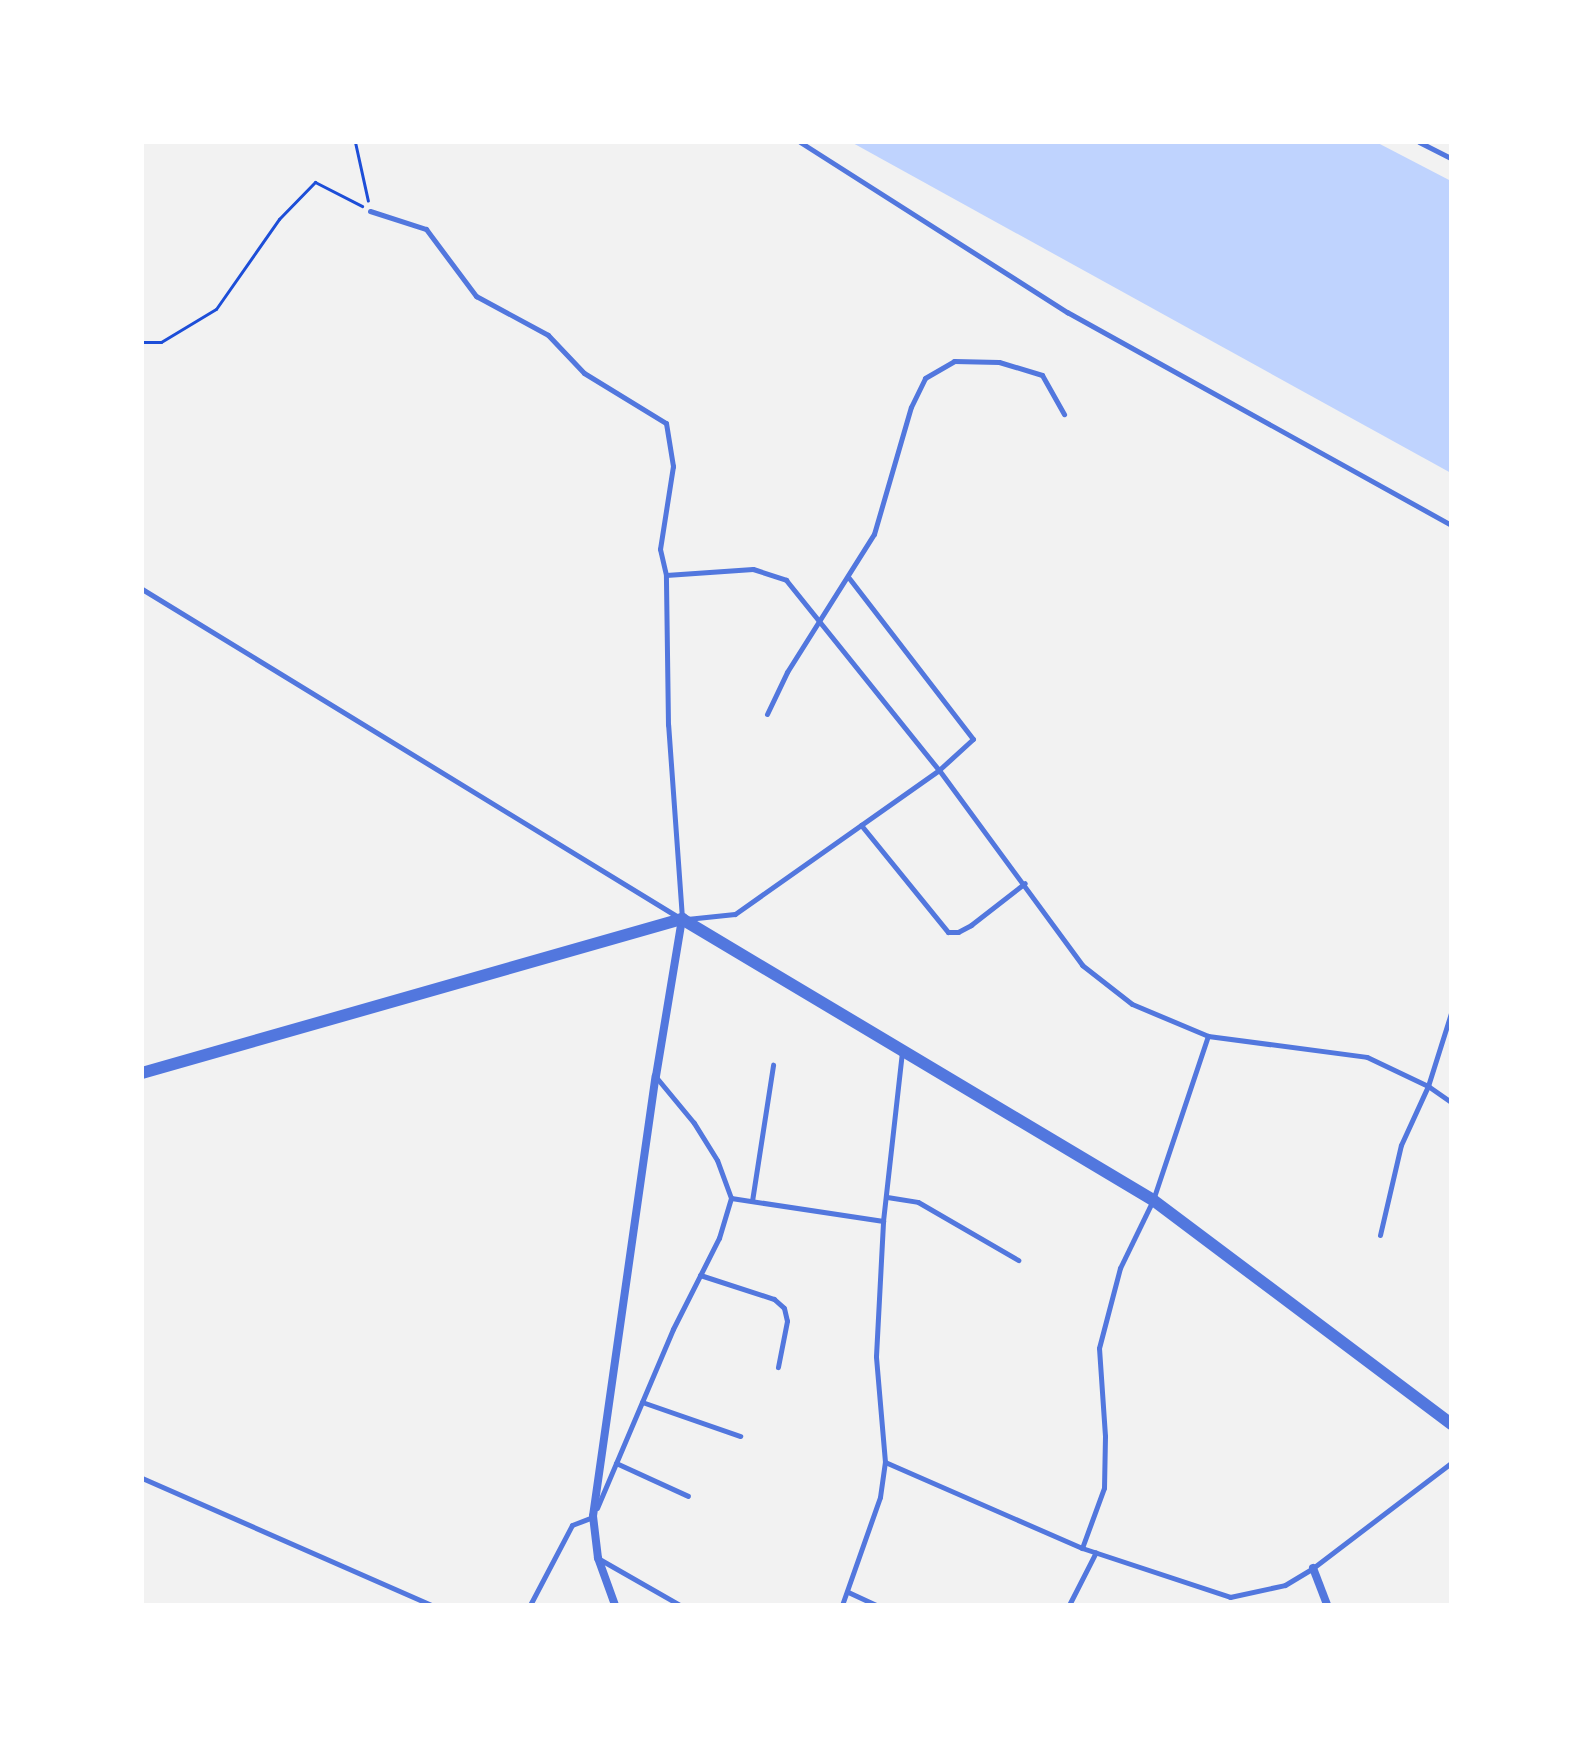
<!DOCTYPE html>
<style>
body{margin:0}
#map{position:relative;width:1593px;height:1747px;overflow:hidden;background:#f2f2f2;font-family:"DejaVu Sans",sans-serif}
div>[style]{position:absolute}
[style*='--x']{left:calc(var(--x)*1px);top:calc(var(--y)*1px);width:calc(var(--w)*1px);rotate:calc(var(--a)*1deg)}
.water>*{inset:0;background:#bfd3fe}
.path>*{height:3px;margin:-1.5px;padding:0 1.5px;transform-origin:1.5px;border-radius:1.5px;background:#1d4ed8}
.service>*{height:5px;margin:-2.5px;padding:0 2.5px;transform-origin:2.5px;border-radius:2.5px;background:#5277de}
.minor>*{height:8px;margin:-4px;padding:0 4px;transform-origin:4px;border-radius:4px;background:#5277de}
.tertiary>*{height:12px;margin:-6px;padding:0 6px;transform-origin:6px;border-radius:6px;background:#5277de}
span{translate:-50% -50%;white-space:nowrap;text-align:center;line-height:1.15;-webkit-text-stroke:6px #fff;paint-order:stroke}
.frame{position:absolute;inset:0;border:144px solid #fff;pointer-events:none}
</style>
<div id="map">
<div class="water">
<i style="clip-path:polygon(851px 142px,1376px 142px,1451px 181px,1451px 473px)"></i>
</div>
<div class="path">
<i style="--x:355;--y:142;--w:60;--a:77.6"></i>
<i style="--x:142;--y:342;--w:19;--a:0"></i>
<i style="--x:161;--y:342;--w:64;--a:-31"></i>
<i style="--x:216;--y:309;--w:110;--a:-55"></i>
<i style="--x:279;--y:219;--w:52;--a:-45.8"></i>
<i style="--x:315;--y:182;--w:53;--a:27.1"></i>
</div>
<div class="service">
<i style="--x:800;--y:142;--w:317;--a:32.5"></i>
<i style="--x:1067;--y:312;--w:439;--a:29"></i>
<i style="--x:1419;--y:142;--w:36;--a:27"></i>
<i style="--x:370;--y:211;--w:59;--a:17.8"></i>
<i style="--x:426;--y:229;--w:84;--a:53.3"></i>
<i style="--x:476;--y:296;--w:82;--a:28.4"></i>
<i style="--x:548;--y:335;--w:52;--a:46.5"></i>
<i style="--x:584;--y:373;--w:96;--a:31.4"></i>
<i style="--x:666;--y:423;--w:44;--a:80.8"></i>
<i style="--x:673;--y:466;--w:84;--a:98.9"></i>
<i style="--x:660;--y:549;--w:27;--a:77"></i>
<i style="--x:142;--y:589;--w:628;--a:31.46"></i>
<i style="--x:767;--y:714;--w:47;--a:-64.5"></i>
<i style="--x:787;--y:672;--w:163;--a:-57.8"></i>
<i style="--x:874;--y:534;--w:132;--a:-73.8"></i>
<i style="--x:911;--y:407;--w:32;--a:-64"></i>
<i style="--x:925;--y:378;--w:34;--a:-30"></i>
<i style="--x:954;--y:361;--w:45;--a:1.3"></i>
<i style="--x:999;--y:362;--w:45;--a:16.8"></i>
<i style="--x:1042;--y:375;--w:45;--a:60.6"></i>
<i style="--x:861;--y:825;--w:138;--a:50.9"></i>
<i style="--x:948;--y:932;--w:10;--a:0"></i>
<i style="--x:958;--y:932;--w:15;--a:-28"></i>
<i style="--x:971;--y:925;--w:68;--a:-37.9"></i>
<i style="--x:682;--y:918;--w:194;--a:-94.1"></i>
<i style="--x:668;--y:725;--w:150;--a:-90.8"></i>
<i style="--x:666;--y:575;--w:87;--a:-3.9"></i>
<i style="--x:753;--y:569;--w:35;--a:18"></i>
<i style="--x:786;--y:580;--w:244;--a:51.2"></i>
<i style="--x:939;--y:770;--w:242;--a:53.7"></i>
<i style="--x:1082;--y:965;--w:63;--a:38"></i>
<i style="--x:1132;--y:1004;--w:82;--a:22.8"></i>
<i style="--x:1208;--y:1036;--w:160;--a:7.5"></i>
<i style="--x:1367;--y:1057;--w:68;--a:25.4"></i>
<i style="--x:1428;--y:1086;--w:28;--a:35"></i>
<i style="--x:687;--y:919;--w:48;--a:-5.9"></i>
<i style="--x:735;--y:914;--w:250;--a:-35.2"></i>
<i style="--x:939;--y:770;--w:46;--a:-42.4"></i>
<i style="--x:973;--y:739;--w:203;--a:-127.6"></i>
<i style="--x:887;--y:1197;--w:31;--a:9"></i>
<i style="--x:918;--y:1202;--w:116;--a:30.1"></i>
<i style="--x:731;--y:1198;--w:154;--a:8.6"></i>
<i style="--x:752;--y:1201;--w:138;--a:-81.2"></i>
<i style="--x:1380;--y:1235;--w:92;--a:-76.9"></i>
<i style="--x:1401;--y:1145;--w:65;--a:-65.4"></i>
<i style="--x:1428;--y:1086;--w:77;--a:-72.5"></i>
<i style="--x:700;--y:1275;--w:78;--a:18"></i>
<i style="--x:774;--y:1299;--w:13;--a:42"></i>
<i style="--x:784;--y:1308;--w:13;--a:77"></i>
<i style="--x:787;--y:1321;--w:47;--a:101.1"></i>
<i style="--x:642;--y:1402;--w:104;--a:19.1"></i>
<i style="--x:885;--y:1462;--w:215;--a:23.6"></i>
<i style="--x:1082;--y:1548;--w:156;--a:18.3"></i>
<i style="--x:1230;--y:1597;--w:56;--a:-12.3"></i>
<i style="--x:1285;--y:1585;--w:33;--a:-31"></i>
<i style="--x:1313;--y:1568;--w:173;--a:-37.3"></i>
<i style="--x:616;--y:1463;--w:79;--a:24.6"></i>
<i style="--x:142;--y:1478;--w:316;--a:23.7"></i>
<i style="--x:597;--y:1508;--w:194;--a:-67"></i>
<i style="--x:673;--y:1329;--w:102;--a:-63.2"></i>
<i style="--x:719;--y:1238;--w:42;--a:-73.3"></i>
<i style="--x:731;--y:1198;--w:40;--a:-110.2"></i>
<i style="--x:717;--y:1160;--w:44;--a:-121.9"></i>
<i style="--x:694;--y:1123;--w:60;--a:-129.6"></i>
<i style="--x:1082;--y:1548;--w:64;--a:-69.9"></i>
<i style="--x:1104;--y:1488;--w:52;--a:-88.9"></i>
<i style="--x:1105;--y:1436;--w:88;--a:-93.9"></i>
<i style="--x:1099;--y:1348;--w:83;--a:-75.3"></i>
<i style="--x:1120;--y:1268;--w:76;--a:-64.1"></i>
<i style="--x:1153;--y:1200;--w:173;--a:-71.5"></i>
<i style="--x:601;--y:1560;--w:91;--a:29.7"></i>
<i style="--x:848;--y:1592;--w:31;--a:25"></i>
<i style="--x:530;--y:1605;--w:90;--a:-62.3"></i>
<i style="--x:572;--y:1525;--w:22;--a:-21"></i>
<i style="--x:842;--y:1605;--w:114;--a:-70.6"></i>
<i style="--x:880;--y:1497;--w:35;--a:-82"></i>
<i style="--x:885;--y:1462;--w:106;--a:-94.9"></i>
<i style="--x:876;--y:1356;--w:135;--a:-87"></i>
<i style="--x:883;--y:1221;--w:170;--a:-83.6"></i>
<i style="--x:1069;--y:1605;--w:59;--a:-63"></i>
</div>
<div class="minor">
<i style="--x:1313;--y:1568;--w:40;--a:69"></i>
<i style="--x:615;--y:1605;--w:50;--a:-109.9"></i>
<i style="--x:598;--y:1558;--w:42;--a:-96.8"></i>
<i style="--x:593;--y:1516;--w:444;--a:-81.9"></i>
<i style="--x:656;--y:1076;--w:159;--a:-80.6"></i>
</div>
<div class="tertiary">
<i style="--x:142;--y:1073;--w:562;--a:-15.92"></i>
<i style="--x:682;--y:919;--w:548;--a:30.82"></i>
<i style="--x:1153;--y:1200;--w:373;--a:36.9"></i>
</div>
<div class="frame"></div>
</div>
